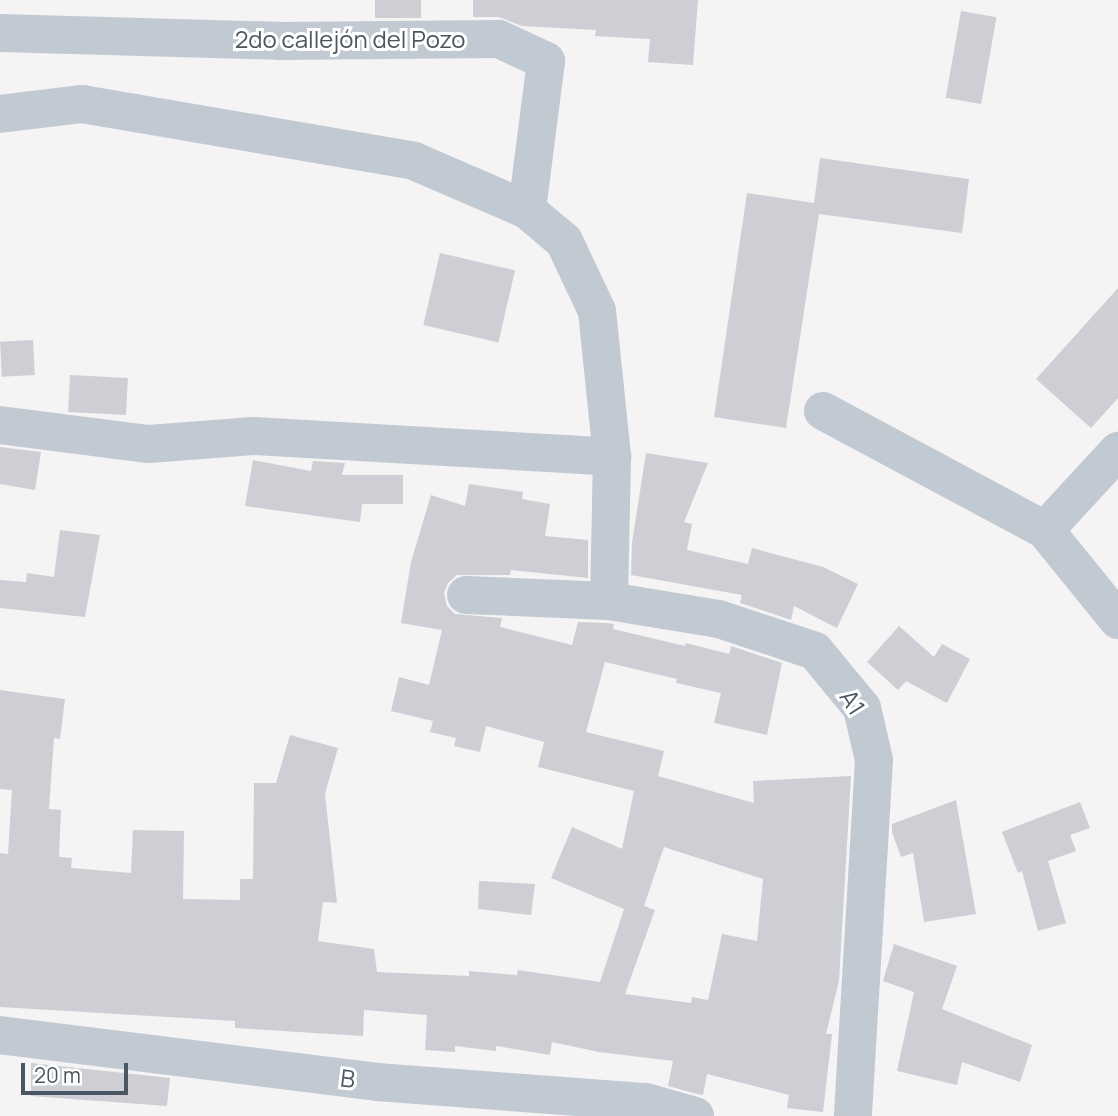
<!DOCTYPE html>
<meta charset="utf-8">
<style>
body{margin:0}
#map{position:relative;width:1118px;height:1116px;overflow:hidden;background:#f5f3f3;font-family:Manrope,sans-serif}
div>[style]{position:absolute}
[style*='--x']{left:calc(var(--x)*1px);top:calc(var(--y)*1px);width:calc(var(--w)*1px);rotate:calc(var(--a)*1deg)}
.building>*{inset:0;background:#cdcfd5;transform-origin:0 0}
.minor>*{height:38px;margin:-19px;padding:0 19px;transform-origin:19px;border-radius:19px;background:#c1cad2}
span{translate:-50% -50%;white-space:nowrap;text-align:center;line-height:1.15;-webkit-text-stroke:6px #fff;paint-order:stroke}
.street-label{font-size:24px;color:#4a5661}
.scale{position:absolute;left:21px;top:1063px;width:107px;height:32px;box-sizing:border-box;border:4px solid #4a5661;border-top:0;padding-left:9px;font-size:21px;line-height:24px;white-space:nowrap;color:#4a5661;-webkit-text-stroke:5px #fff;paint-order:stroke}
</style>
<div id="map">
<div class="building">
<i style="left:375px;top:0;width:46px;height:18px"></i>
<i style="clip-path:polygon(473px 0,698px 0,693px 65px,648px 62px,650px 39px,595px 36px,596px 30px,522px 26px,499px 17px,473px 17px)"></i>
<i style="left:961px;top:11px;width:36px;height:88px;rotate:10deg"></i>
<i style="clip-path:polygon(820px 158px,969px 179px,962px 233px,819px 214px,786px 428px,714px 417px,747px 193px,814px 203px)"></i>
<i style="left:440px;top:253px;width:77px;height:74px;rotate:13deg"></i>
<i style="clip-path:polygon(1118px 288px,1118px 398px,1091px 428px,1036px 379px)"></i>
<i style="left:33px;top:340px;width:35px;height:33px;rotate:87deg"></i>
<i style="left:70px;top:375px;width:58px;height:37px;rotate:3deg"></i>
<i style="clip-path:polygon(0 447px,41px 452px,35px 490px,0 484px)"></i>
<i style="clip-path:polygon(646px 453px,708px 463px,684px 522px,692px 524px,687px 550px,748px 564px,752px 548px,823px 567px,858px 584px,837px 628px,794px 606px,791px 620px,740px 603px,742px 595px,631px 575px,632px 543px)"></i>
<i style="clip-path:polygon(253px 460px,311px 471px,313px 461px,345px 463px,342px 475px,403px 475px,403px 504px,362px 504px,360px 522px,245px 506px)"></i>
<i style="clip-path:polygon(evenodd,469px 484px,523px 492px,522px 499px,550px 504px,545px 536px,588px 540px,588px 578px,511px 570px,510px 575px,457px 575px,448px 583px,444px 593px,447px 606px,455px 614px,502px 618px,500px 627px,572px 645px,578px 622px,607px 623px,614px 624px,613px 629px,685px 646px,686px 643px,729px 654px,731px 646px,782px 663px,767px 735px,714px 723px,721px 693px,676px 683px,677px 679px,605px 662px,586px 732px,664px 751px,658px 776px,754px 803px,753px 781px,851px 776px,839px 981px,826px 1034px,832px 1034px,823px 1112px,787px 1108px,789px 1095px,707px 1074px,703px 1095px,697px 1094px,668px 1086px,673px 1061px,599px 1052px,552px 1042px,550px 1055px,496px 1046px,496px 1051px,455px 1046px,455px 1052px,425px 1050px,427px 1015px,364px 1010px,363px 1036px,235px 1028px,235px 1021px,0 1007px,0 853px,8px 854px,12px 790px,0 789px,0 690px,65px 699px,60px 739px,54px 738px,49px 809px,61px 810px,59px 857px,72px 858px,71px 868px,131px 873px,133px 830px,184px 831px,183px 899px,240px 900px,240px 879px,253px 879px,254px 783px,276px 783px,290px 735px,338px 748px,325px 794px,337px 903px,323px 902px,318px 941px,374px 949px,377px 972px,469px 976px,469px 971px,517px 975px,518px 970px,600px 982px,624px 909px,551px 878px,572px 827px,622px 849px,634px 791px,538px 767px,544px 742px,486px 726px,480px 752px,454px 746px,456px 738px,430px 732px,433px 721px,391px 711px,399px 677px,429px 685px,442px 630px,401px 623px,411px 562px,431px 495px,465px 506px,469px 484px,664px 847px,763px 879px,757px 941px,722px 934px,708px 1000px,692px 997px,691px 1003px,625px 994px,655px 910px,644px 906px,664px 847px)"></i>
<i style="clip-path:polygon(60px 530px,100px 535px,85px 617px,0 608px,0 580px,26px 582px,27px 573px,54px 577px)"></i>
<i style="clip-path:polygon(899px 626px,934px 657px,942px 644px,970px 659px,947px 703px,906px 681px,898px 690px,867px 662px)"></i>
<i style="clip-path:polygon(956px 800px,976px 914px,924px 922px,913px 853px,901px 857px,892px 832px,892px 824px)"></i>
<i style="clip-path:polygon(1080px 802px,1090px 828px,1070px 835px,1076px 851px,1048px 861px,1066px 923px,1038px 931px,1022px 871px,1018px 873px,1002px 832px)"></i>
<i style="clip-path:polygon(479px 881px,535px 884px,531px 915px,478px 909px)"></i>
<i style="clip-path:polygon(894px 944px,957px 966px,942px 1009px,1032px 1045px,1020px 1082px,962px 1062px,957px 1085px,897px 1071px,914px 992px,883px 981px)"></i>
<i style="clip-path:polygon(31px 1063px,170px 1078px,167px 1106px,31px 1096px)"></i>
</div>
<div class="minor">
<i style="--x:0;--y:33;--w:279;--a:1.6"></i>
<i style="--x:279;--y:41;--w:220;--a:-0.5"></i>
<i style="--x:499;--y:39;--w:52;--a:25.1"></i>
<i style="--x:546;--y:61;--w:150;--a:97.3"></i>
<i style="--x:0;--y:114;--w:83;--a:-7"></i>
<i style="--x:82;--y:104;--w:337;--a:9.7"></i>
<i style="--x:414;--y:161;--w:123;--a:23.4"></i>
<i style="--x:527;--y:210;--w:48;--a:40"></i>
<i style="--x:564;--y:241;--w:77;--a:64.8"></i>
<i style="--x:597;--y:311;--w:147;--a:84.1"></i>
<i style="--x:612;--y:457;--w:144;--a:91.2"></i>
<i style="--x:823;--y:411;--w:252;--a:28.2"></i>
<i style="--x:1045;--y:530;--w:116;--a:51"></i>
<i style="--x:0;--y:425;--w:150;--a:7.3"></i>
<i style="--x:149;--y:444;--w:104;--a:-4.4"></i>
<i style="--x:253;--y:436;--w:360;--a:3.3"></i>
<i style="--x:1045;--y:530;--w:108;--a:-47.3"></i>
<i style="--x:466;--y:595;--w:143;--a:2.4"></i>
<i style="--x:609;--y:601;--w:111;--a:9.3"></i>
<i style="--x:719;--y:619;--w:101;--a:18.4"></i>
<i style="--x:815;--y:651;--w:74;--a:50.5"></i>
<i style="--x:862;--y:708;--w:53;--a:77"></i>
<i style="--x:874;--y:760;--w:357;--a:93.4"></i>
<i style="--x:0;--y:1035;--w:380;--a:7.1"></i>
<i style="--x:377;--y:1082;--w:270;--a:4.3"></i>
<i style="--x:646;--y:1102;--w:51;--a:15.9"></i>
</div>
<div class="street-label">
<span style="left:350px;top:39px">2do callejón del Pozo</span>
<span style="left:853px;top:702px;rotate:58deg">A1</span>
<span style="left:348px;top:1078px;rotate:7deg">B</span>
</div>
<div class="scale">20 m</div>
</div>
